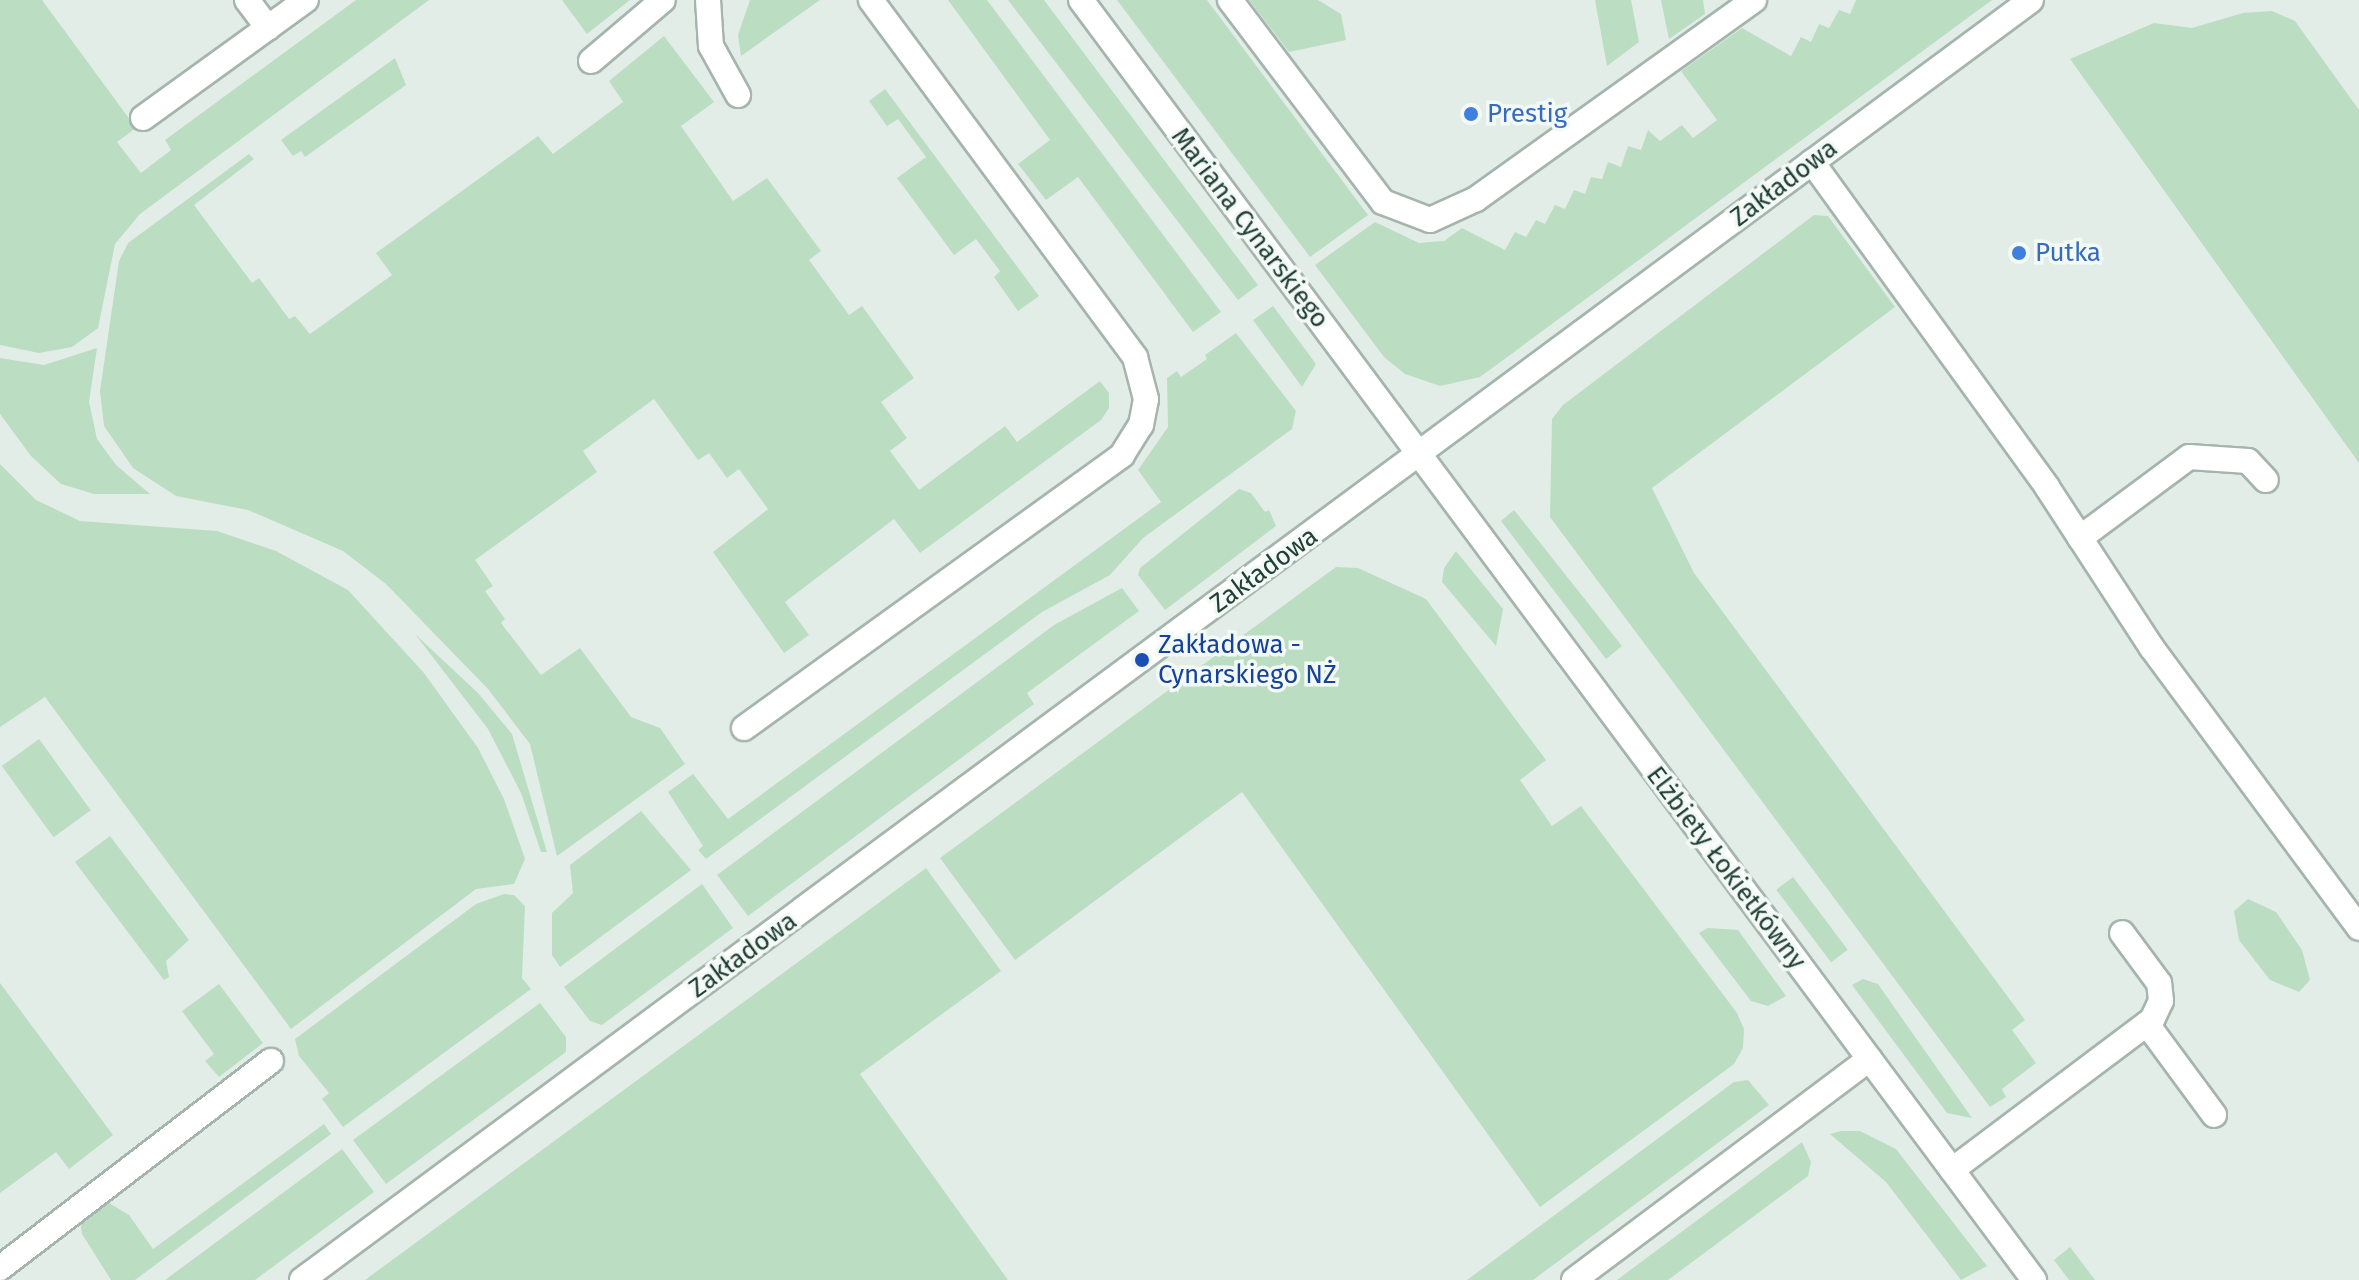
<!DOCTYPE html>
<meta charset="utf-8">
<style>
body{margin:0}
#map{position:relative;width:2359px;height:1280px;overflow:hidden;background:#e2ede7;font-family:"Fira Sans",sans-serif}
div>[style]{position:absolute}
[style*='--x']{left:calc(var(--x)*1px);top:calc(var(--y)*1px);width:calc(var(--w)*1px);rotate:calc(var(--a)*1deg)}
.green>*{inset:0;background:#bbdec2;transform-origin:0 0}
.roads{filter:drop-shadow(2px 0 #a5b5ae) drop-shadow(-2px 0 #a5b5ae) drop-shadow(0 2px #a5b5ae) drop-shadow(0 -2px #a5b5ae)}
.lane>*{height:24px;margin:-12px;padding:0 12px;transform-origin:12px;border-radius:12px;background:#fff}
.street>*{height:24px;margin:-12px;padding:0 12px;transform-origin:12px;border-radius:12px;background:#fff}
.secondary>*{height:24px;margin:-12px;padding:0 12px;transform-origin:12px;border-radius:12px;background:#fff}
.dots>*{width:22px;height:22px;translate:-50% -50%;box-sizing:border-box;border:4px solid #f3f9f6;border-radius:50%}
span{translate:-50% -50%;white-space:nowrap;text-align:center;line-height:1.15;-webkit-text-stroke:7px #f3f9f6;paint-order:stroke}
.shop-label{font-size:26px;color:#366cbe}
.left{translate:0 -50%;text-align:left}
.street-label{font-size:26px;color:#223f35}
.transit-label{font-size:26px;color:#164399}
</style>
<div id="map">
<div class="green">
<i style="clip-path:polygon(0 0,42px 0,136px 128px,117px 142px,141px 173px,171px 150px,165px 140px,356px 0,429px 0,140px 214px,115px 244px,98px 328px,72px 347px,39px 353px,0 345px)"></i>
<i style="clip-path:polygon(562px 0,630px 0,587px 34px)"></i>
<i style="clip-path:polygon(750px 0,820px 0,741px 56px,738px 35px)"></i>
<i style="clip-path:polygon(948px 0,987px 0,1221px 312px,1193px 332px,1078px 177px,1046px 200px,1018px 164px,1050px 140px)"></i>
<i style="clip-path:polygon(1008px 0,1044px 0,1258px 285px,1238px 300px)"></i>
<i style="clip-path:polygon(1117px 0,1207px 0,1368px 215px,1310px 257px)"></i>
<i style="clip-path:polygon(1249px 0,1318px 0,1341px 14px,1346px 40px,1289px 52px)"></i>
<i style="clip-path:polygon(1595px 0,1631px 0,1639px 42px,1607px 66px)"></i>
<i style="clip-path:polygon(1661px 0,1703px 0,1705px 14px,1669px 39px)"></i>
<i style="clip-path:polygon(1856px 0,1992px 0,1480px 377px,1440px 386px,1405px 374px,1384px 357px,1315px 265px,1375px 222px,1419px 243px,1444px 241px,1462px 228px,1505px 250px,1515px 232px,1526px 237px,1536px 220px,1545px 224px,1555px 205px,1565px 209px,1574px 190px,1585px 194px,1591px 177px,1602px 179px,1608px 162px,1621px 167px,1628px 146px,1641px 150px,1648px 130px,1660px 141px,1682px 125px,1693px 138px,1717px 120px,1681px 71px,1742px 28px,1791px 56px,1801px 37px,1811px 42px,1819px 24px,1829px 28px,1839px 10px,1850px 14px)"></i>
<i style="clip-path:polygon(2272px 11px,2295px 21px,2359px 110px,2359px 463px,2070px 59px,2154px 23px,2192px 28px,2243px 13px)"></i>
<i style="clip-path:polygon(664px 36px,714px 102px,681px 126px,733px 201px,767px 178px,821px 251px,809px 260px,849px 315px,862px 306px,914px 378px,881px 402px,907px 438px,890px 451px,919px 490px,1005px 426px,1017px 442px,1100px 381px,1109px 393px,1109px 408px,1101px 420px,920px 553px,894px 519px,785px 602px,809px 635px,784px 653px,713px 552px,768px 509px,739px 469px,727px 478px,709px 453px,698px 460px,654px 399px,583px 451px,597px 472px,475px 560px,493px 586px,485px 591px,505px 619px,501px 623px,541px 675px,580px 648px,631px 717px,660px 728px,685px 764px,557px 856px,530px 744px,488px 689px,386px 584px,343px 551px,248px 510px,176px 496px,133px 468px,104px 426px,100px 391px,119px 261px,128px 243px,249px 154px,254px 159px,194px 205px,252px 283px,259px 278px,289px 319px,295px 316px,310px 334px,392px 275px,376px 253px,538px 136px,553px 154px,623px 102px,609px 81px)"></i>
<i style="clip-path:polygon(395px 58px,406px 85px,305px 157px,301px 151px,293px 156px,281px 140px)"></i>
<i style="clip-path:polygon(885px 89px,1039px 296px,1018px 311px,994px 277px,1000px 271px,976px 239px,954px 255px,897px 178px,926px 157px,898px 119px,887px 126px,869px 101px)"></i>
<i style="clip-path:polygon(1814px 215px,1828px 216px,1895px 307px,1652px 488px,1694px 573px,2025px 1020px,2012px 1030px,2036px 1063px,2002px 1089px,2006px 1097px,1990px 1107px,1550px 517px,1552px 419px,1563px 405px)"></i>
<i style="clip-path:polygon(1273px 306px,1316px 364px,1302px 387px,1253px 320px)"></i>
<i style="clip-path:polygon(1236px 333px,1296px 411px,1292px 429px,1143px 538px,1110px 575px,1042px 612px,706px 859px,698px 850px,703px 846px,668px 792px,693px 774px,728px 819px,1161px 502px,1138px 470px,1168px 427px,1167px 378px,1177px 371px,1181px 377px,1207px 359px,1205px 355px)"></i>
<i style="clip-path:polygon(97px 348px,89px 402px,97px 439px,116px 465px,150px 494px,94px 494px,61px 484px,31px 456px,0 414px,0 358px,44px 365px)"></i>
<i style="clip-path:polygon(0 464px,36px 500px,80px 521px,217px 531px,276px 551px,348px 590px,424px 673px,478px 748px,504px 799px,525px 859px,514px 884px,476px 889px,291px 1029px,45px 697px,0 727px)"></i>
<i style="clip-path:polygon(1239px 489px,1251px 493px,1265px 512px,1269px 510px,1276px 526px,1165px 610px,1138px 575px,1140px 568px)"></i>
<i style="clip-path:polygon(1514px 510px,1622px 646px,1606px 659px,1501px 521px)"></i>
<i style="clip-path:polygon(1456px 551px,1503px 609px,1496px 646px,1442px 582px,1444px 568px)"></i>
<i style="clip-path:polygon(1336px 567px,1358px 568px,1426px 599px,1546px 760px,1520px 780px,1552px 826px,1581px 806px,1737px 1013px,1744px 1029px,1743px 1048px,1734px 1064px,1540px 1207px,1242px 792px,1015px 960px,940px 858px)"></i>
<i style="clip-path:polygon(1122px 588px,1139px 611px,1027px 693px,1034px 704px,748px 916px,717px 875px,1054px 625px)"></i>
<i style="clip-path:polygon(415px 634px,478px 693px,512px 734px,547px 852px,541px 852px,521px 793px,488px 729px)"></i>
<i style="left:39px;top:739px;width:88px;height:46px;rotate:54deg"></i>
<i style="clip-path:polygon(641px 811px,691px 870px,560px 967px,552px 955px,552px 913px,573px 893px,570px 865px)"></i>
<i style="clip-path:polygon(110px 836px,189px 940px,166px 961px,169px 977px,164px 980px,75px 862px)"></i>
<i style="clip-path:polygon(926px 868px,1001px 971px,860px 1074px,1008px 1280px,365px 1280px)"></i>
<i style="left:1793px;top:877px;width:91px;height:21px;rotate:53deg"></i>
<i style="clip-path:polygon(702px 884px,733px 928px,602px 1025px,590px 1021px,564px 987px)"></i>
<i style="clip-path:polygon(504px 894px,514px 895px,525px 906px,522px 978px,531px 989px,343px 1127px,322px 1099px,329px 1093px,299px 1056px,295px 1039px,476px 904px)"></i>
<i style="clip-path:polygon(2248px 899px,2276px 912px,2302px 950px,2310px 980px,2299px 992px,2270px 980px,2239px 940px,2234px 911px)"></i>
<i style="clip-path:polygon(1708px 928px,1738px 930px,1786px 996px,1768px 1006px,1751px 1001px,1699px 933px)"></i>
<i style="clip-path:polygon(1863px 979px,1878px 984px,1972px 1118px,1947px 1113px,1852px 985px)"></i>
<i style="clip-path:polygon(0 983px,113px 1135px,69px 1169px,56px 1152px,0 1193px)"></i>
<i style="clip-path:polygon(219px 984px,263px 1043px,219px 1077px,205px 1061px,214px 1054px,182px 1011px)"></i>
<i style="clip-path:polygon(540px 1003px,566px 1037px,566px 1052px,386px 1184px,353px 1140px)"></i>
<i style="clip-path:polygon(1748px 1080px,1769px 1105px,1533px 1280px,1467px 1280px,1734px 1082px)"></i>
<i style="clip-path:polygon(324px 1124px,331px 1134px,135px 1280px,111px 1280px,82px 1234px,80px 1220px,102px 1202px,109px 1203px,129px 1215px,153px 1249px)"></i>
<i style="clip-path:polygon(1841px 1131px,1860px 1131px,1896px 1149px,1987px 1266px,1961px 1280px,1886px 1182px,1830px 1134px)"></i>
<i style="clip-path:polygon(1802px 1142px,1811px 1162px,1808px 1176px,1668px 1280px,1617px 1280px)"></i>
<i style="clip-path:polygon(342px 1149px,374px 1192px,255px 1280px,165px 1280px)"></i>
<i style="clip-path:polygon(2070px 1247px,2095px 1280px,2069px 1280px,2054px 1260px)"></i>
</div>
<div class="roads">
<div class="lane">
<i style="--x:247;--y:0;--w:35;--a:53"></i>
<i style="--x:708;--y:0;--w:46;--a:86.3"></i>
<i style="--x:711;--y:46;--w:56;--a:61.1"></i>
<i style="--x:1230;--y:0;--w:253;--a:52.9"></i>
<i style="--x:1383;--y:202;--w:50;--a:21"></i>
<i style="--x:1430;--y:220;--w:51;--a:-24.5"></i>
<i style="--x:1476;--y:199;--w:342;--a:-35.6"></i>
<i style="--x:591;--y:61;--w:94;--a:-40.3"></i>
<i style="--x:143;--y:118;--w:201;--a:-35.9"></i>
<i style="--x:1812;--y:162;--w:401;--a:54.1"></i>
<i style="--x:2047;--y:487;--w:192;--a:56.9"></i>
<i style="--x:2152;--y:648;--w:348;--a:53.5"></i>
<i style="--x:2080;--y:538;--w:136;--a:-36.6"></i>
<i style="--x:2189;--y:457;--w:59;--a:3.9"></i>
<i style="--x:2248;--y:461;--w:26;--a:47"></i>
<i style="--x:744;--y:728;--w:466;--a:-35.8"></i>
<i style="--x:1122;--y:455;--w:36;--a:-58"></i>
<i style="--x:1141;--y:425;--w:26;--a:-79"></i>
<i style="--x:1146;--y:399;--w:43;--a:-104.7"></i>
<i style="--x:1135;--y:357;--w:444;--a:-126.5"></i>
<i style="--x:2147;--y:1024;--w:113;--a:53.6"></i>
<i style="--x:1952;--y:1170;--w:250;--a:-36.9"></i>
<i style="--x:2152;--y:1020;--w:21;--a:-65"></i>
<i style="--x:2161;--y:1001;--w:18;--a:-96"></i>
<i style="--x:2159;--y:983;--w:62;--a:-126.5"></i>
<i style="--x:0;--y:1268;--w:341;--a:-37.4"></i>
</div>
<div class="street">
<i style="--x:1081;--y:0;--w:1596;--a:53.33"></i>
<i style="--x:1574;--y:1280;--w:369;--a:-36.8"></i>
</div>
<div class="secondary">
<i style="--x:302;--y:1280;--w:2151;--a:-36.51"></i>
</div>
</div>
<div class="dots">
<i style="left:1471px;top:114px;background:#3f7fe0"></i>
<i style="left:2019px;top:253px;background:#3f7fe0"></i>
<i style="left:1142px;top:660px;background:#1a4fb4"></i>
</div>
<div class="shop-label">
<span class="left" style="left:1487px;top:114px">Prestig</span>
<span class="left" style="left:2035px;top:253px">Putka</span>
</div>
<div class="street-label">
<span style="left:1784px;top:183px;rotate:-37deg">Zakładowa</span>
<span style="left:1250px;top:228px;rotate:53deg">Mariana Cynarskiego</span>
<span style="left:1264px;top:570px;rotate:-36deg">Zakładowa</span>
<span style="left:1726px;top:868px;rotate:53deg">Elżbiety Łokietkówny</span>
<span style="left:743px;top:955px;rotate:-36deg">Zakładowa</span>
</div>
<div class="transit-label">
<span class="left" style="left:1158px;top:660px">Zakładowa -<br>Cynarskiego NŻ</span>
</div>
</div>
